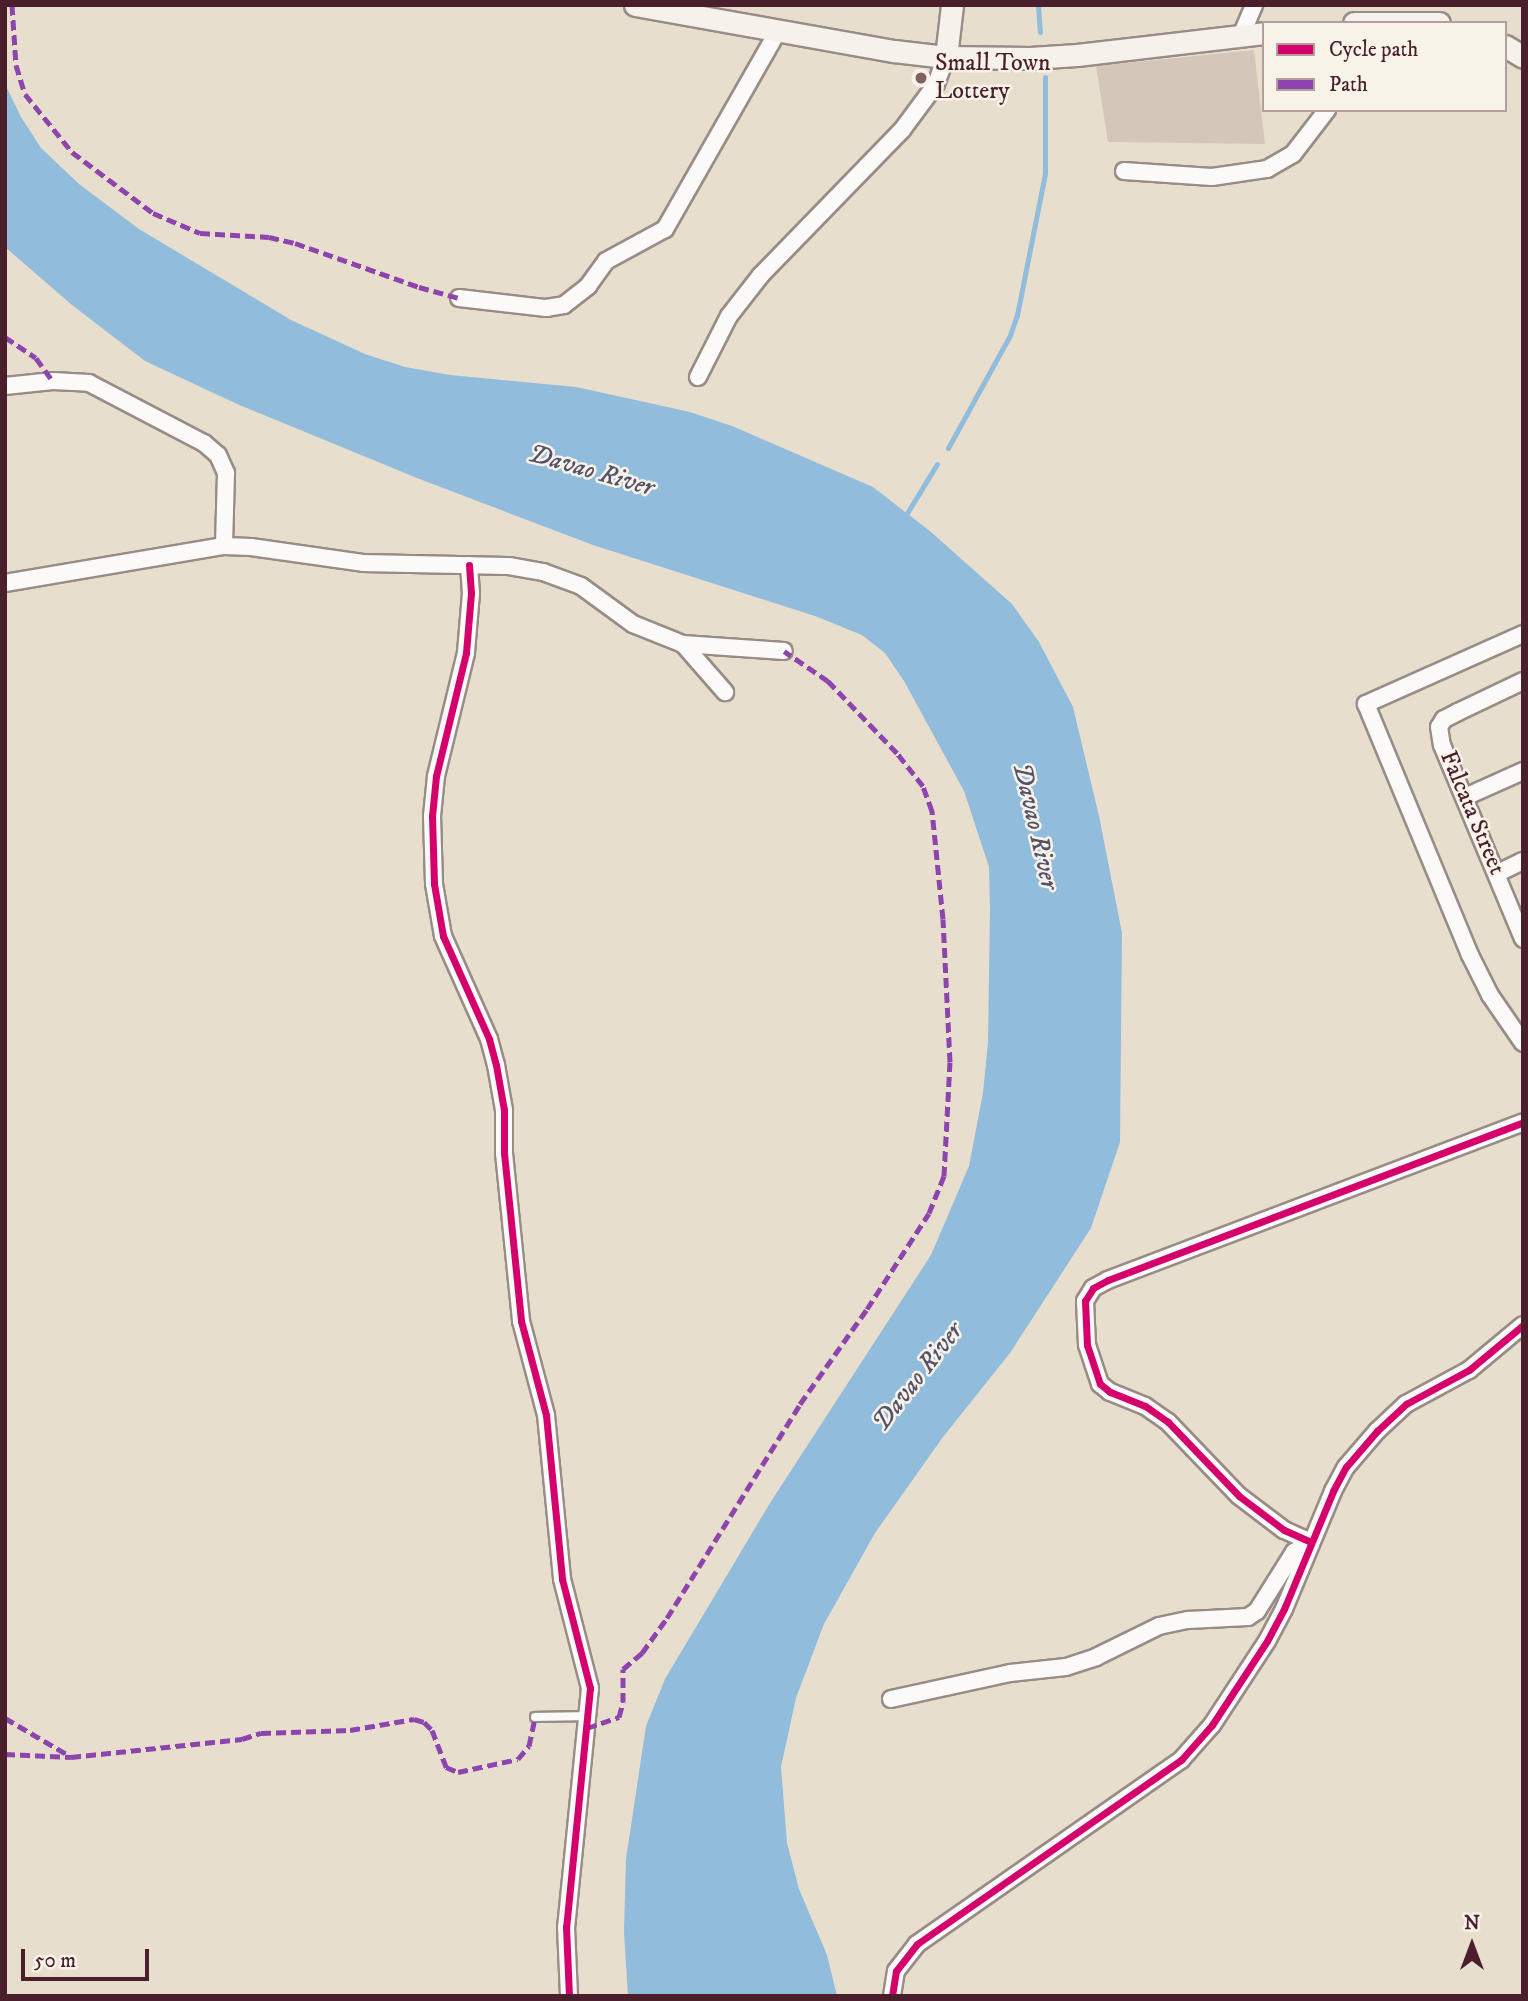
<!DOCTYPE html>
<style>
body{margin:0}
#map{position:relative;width:1528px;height:2001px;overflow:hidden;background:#e8dece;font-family:"IM FELL DW Pica",serif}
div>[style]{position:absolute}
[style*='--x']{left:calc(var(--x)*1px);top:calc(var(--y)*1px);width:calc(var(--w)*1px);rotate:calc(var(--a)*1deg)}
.water>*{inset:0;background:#91bcdb}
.stream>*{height:5px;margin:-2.5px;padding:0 2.5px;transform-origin:2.5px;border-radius:2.5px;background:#91bcdb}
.building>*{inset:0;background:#d5c6ba}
.roads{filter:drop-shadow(2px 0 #988c86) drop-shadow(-2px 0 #988c86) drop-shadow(0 2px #988c86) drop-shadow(0 -2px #988c86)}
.lane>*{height:8px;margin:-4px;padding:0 4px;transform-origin:4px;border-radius:4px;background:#fcfaf8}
.street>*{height:16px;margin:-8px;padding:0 8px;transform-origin:8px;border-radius:8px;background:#fcfaf8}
.secondary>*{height:21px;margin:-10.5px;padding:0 10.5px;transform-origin:10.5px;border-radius:10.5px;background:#f6f1ea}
.quiet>*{height:5px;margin-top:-2.5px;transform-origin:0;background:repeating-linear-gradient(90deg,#8e44ad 0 10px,transparent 0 15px)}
.cycleway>*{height:7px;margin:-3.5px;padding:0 3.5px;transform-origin:3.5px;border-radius:3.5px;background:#d6006c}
.dots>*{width:19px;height:19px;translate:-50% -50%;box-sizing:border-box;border:4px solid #f7f3e8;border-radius:50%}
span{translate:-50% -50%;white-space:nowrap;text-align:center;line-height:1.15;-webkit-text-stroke:5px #f7f3e8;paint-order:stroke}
.poi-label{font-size:24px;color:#4a1f2b}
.left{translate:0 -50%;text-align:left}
.street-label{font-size:24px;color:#4a1f2b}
.water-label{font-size:26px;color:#56516a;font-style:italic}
.frame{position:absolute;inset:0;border:7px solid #4a1f2b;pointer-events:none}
.legend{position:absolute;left:1262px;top:21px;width:245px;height:91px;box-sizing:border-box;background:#f7f3e8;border:2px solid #b29e9c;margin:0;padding:9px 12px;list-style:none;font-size:21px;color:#4a1f2b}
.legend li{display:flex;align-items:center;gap:14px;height:35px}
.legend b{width:35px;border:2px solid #b29e9c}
.north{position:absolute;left:1437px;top:1910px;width:70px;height:70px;-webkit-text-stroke:5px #f7f3e8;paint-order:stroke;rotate:0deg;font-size:19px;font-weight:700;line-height:28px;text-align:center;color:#4a1f2b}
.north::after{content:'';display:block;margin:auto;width:24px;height:32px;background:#4a1f2b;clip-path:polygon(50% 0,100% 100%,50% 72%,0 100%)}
.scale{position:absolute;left:21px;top:1949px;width:128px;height:32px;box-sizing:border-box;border:4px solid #4a1f2b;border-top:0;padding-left:9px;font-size:21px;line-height:24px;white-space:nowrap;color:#4a1f2b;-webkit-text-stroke:5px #f7f3e8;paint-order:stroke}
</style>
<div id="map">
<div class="water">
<i style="clip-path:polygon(5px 84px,21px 117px,41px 148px,79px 184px,139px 229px,291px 320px,365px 354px,405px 367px,450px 375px,576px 387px,690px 412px,732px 426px,873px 487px,931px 532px,1012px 604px,1039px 642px,1073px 707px,1099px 816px,1122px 933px,1120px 1142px,1091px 1228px,1010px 1353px,943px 1437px,875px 1533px,824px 1624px,796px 1698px,781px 1767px,787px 1843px,799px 1889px,827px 1955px,837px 1996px,628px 1996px,624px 1932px,626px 1859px,646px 1726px,665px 1679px,770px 1503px,931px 1255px,969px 1166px,983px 1093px,988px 1042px,990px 908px,989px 867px,964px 791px,904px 681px,885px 653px,862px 635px,815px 616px,593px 545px,417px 478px,237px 404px,145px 361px,72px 305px,5px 247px)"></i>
</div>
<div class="stream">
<i style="--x:1038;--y:5;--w:27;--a:86"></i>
<i style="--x:948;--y:448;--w:129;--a:-61.2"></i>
<i style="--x:1010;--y:335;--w:21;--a:-71"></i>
<i style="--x:1017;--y:315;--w:145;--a:-78.8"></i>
<i style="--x:1045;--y:173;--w:96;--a:-90"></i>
<i style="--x:904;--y:518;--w:63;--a:-58.6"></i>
</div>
<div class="building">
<i style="clip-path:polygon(1254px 50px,1265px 144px,1108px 142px,1096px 66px)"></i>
</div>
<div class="roads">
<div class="lane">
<i style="--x:535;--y:1717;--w:53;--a:-1.1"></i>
</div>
<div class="street">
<i style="--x:1241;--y:36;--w:34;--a:-67"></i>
<i style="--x:1124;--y:171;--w:88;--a:3.9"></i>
<i style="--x:1212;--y:177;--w:56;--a:-8.3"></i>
<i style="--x:1267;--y:169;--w:30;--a:-30"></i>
<i style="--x:1293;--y:154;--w:56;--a:-52.3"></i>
<i style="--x:459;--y:298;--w:88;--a:6.6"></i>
<i style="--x:546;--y:308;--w:18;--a:-9"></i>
<i style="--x:564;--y:305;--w:31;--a:-38"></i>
<i style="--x:588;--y:286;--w:31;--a:-54"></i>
<i style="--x:606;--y:261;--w:67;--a:-28.5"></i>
<i style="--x:665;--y:229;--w:228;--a:-60.3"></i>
<i style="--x:698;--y:377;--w:68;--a:-63.1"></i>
<i style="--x:729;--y:316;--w:52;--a:-52"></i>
<i style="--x:761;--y:275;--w:202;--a:-45.8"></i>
<i style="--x:902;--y:130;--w:57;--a:-53.5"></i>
<i style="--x:936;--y:84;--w:29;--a:-70"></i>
<i style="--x:5;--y:386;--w:48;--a:-5.9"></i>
<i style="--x:53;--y:381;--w:36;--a:3"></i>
<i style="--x:89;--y:383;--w:130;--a:27.6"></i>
<i style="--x:204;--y:443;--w:18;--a:41"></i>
<i style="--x:218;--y:455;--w:20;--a:66"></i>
<i style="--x:226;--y:473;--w:73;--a:91.6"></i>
<i style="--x:469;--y:565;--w:28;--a:86"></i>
<i style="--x:471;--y:593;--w:60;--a:94.8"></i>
<i style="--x:466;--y:653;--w:127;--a:103.7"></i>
<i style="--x:436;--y:776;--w:40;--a:95.7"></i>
<i style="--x:432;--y:816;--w:68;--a:88.3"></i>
<i style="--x:434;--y:884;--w:53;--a:80.2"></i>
<i style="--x:443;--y:936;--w:113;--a:65.9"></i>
<i style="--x:489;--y:1039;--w:27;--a:75"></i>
<i style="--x:496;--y:1065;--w:46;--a:79.9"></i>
<i style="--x:504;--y:1110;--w:43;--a:90"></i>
<i style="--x:504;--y:1153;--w:169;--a:84.2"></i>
<i style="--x:521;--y:1321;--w:97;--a:75.1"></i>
<i style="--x:546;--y:1415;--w:165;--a:84.4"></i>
<i style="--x:562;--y:1579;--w:113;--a:75.6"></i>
<i style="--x:590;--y:1688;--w:240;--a:95.7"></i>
<i style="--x:566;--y:1927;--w:69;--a:87.5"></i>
<i style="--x:5;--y:583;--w:222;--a:-9.6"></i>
<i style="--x:224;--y:546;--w:27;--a:2"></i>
<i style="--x:251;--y:547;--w:113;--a:8.1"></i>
<i style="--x:363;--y:563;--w:146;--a:1.2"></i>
<i style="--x:509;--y:566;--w:35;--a:10"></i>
<i style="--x:543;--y:572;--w:40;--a:20.2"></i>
<i style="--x:581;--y:586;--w:64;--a:36.2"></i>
<i style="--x:633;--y:624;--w:54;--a:21.8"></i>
<i style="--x:683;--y:644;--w:101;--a:4"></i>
<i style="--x:1523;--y:634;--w:172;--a:156"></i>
<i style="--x:1366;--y:704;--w:272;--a:67.5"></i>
<i style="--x:1470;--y:955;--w:45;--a:63.4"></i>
<i style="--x:1490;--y:995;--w:58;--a:55.5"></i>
<i style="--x:683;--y:644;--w:64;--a:48.8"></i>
<i style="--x:1523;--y:681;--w:72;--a:154.5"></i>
<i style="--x:1458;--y:712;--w:16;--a:153"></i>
<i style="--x:1444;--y:719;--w:9;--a:122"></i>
<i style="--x:1439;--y:727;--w:18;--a:81"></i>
<i style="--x:1442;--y:745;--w:210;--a:67.3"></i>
<i style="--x:1465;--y:797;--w:64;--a:-24.1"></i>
<i style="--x:1498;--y:873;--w:28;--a:-26"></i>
<i style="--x:1311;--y:1542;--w:30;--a:-156"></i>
<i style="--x:1284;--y:1530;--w:56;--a:-142.9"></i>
<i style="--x:1239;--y:1496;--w:103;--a:-133.8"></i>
<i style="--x:1168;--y:1422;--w:28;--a:-145"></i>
<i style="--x:1145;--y:1406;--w:38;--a:-158"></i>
<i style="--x:1110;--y:1392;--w:13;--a:-141"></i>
<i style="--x:1100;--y:1384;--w:41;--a:-108.4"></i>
<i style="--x:1087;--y:1345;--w:44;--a:-92.6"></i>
<i style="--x:1085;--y:1301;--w:15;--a:-58"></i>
<i style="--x:1093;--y:1288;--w:17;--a:-28"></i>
<i style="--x:1108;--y:1280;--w:444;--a:-20.8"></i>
<i style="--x:891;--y:1699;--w:122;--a:-12.3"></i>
<i style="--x:1010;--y:1673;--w:56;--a:-6.1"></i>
<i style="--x:1066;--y:1667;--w:32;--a:-18"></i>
<i style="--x:1096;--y:1657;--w:70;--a:-26.2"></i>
<i style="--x:1159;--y:1626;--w:30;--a:-12"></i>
<i style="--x:1188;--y:1620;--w:60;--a:-2.9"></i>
<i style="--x:1248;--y:1617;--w:11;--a:-34"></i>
<i style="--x:1257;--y:1611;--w:70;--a:-57.9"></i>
<i style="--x:1294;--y:1552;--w:20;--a:-30"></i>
<i style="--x:892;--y:1996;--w:25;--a:-81"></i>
<i style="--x:896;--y:1971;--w:34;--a:-52"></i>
<i style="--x:917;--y:1944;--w:322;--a:-34.9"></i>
<i style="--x:1181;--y:1760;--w:47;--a:-48.5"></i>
<i style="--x:1212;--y:1725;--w:100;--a:-56.8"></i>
<i style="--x:1267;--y:1641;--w:36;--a:-62"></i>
<i style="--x:1284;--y:1609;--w:128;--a:-67.4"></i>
<i style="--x:1333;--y:1491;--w:27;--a:-62"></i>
<i style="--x:1346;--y:1467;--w:48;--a:-49.3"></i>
<i style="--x:1377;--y:1431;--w:40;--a:-43"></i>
<i style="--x:1406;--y:1404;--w:72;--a:-28.4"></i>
<i style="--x:1469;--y:1370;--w:70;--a:-39.8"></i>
</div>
<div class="secondary">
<i style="--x:635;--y:5;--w:263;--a:10.1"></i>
<i style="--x:894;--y:51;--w:52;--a:6.6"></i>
<i style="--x:946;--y:57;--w:84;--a:0.7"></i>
<i style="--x:1030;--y:58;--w:47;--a:-3.7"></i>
<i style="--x:1077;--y:55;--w:188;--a:-6.7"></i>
<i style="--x:1354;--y:23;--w:85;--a:0"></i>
<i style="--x:1505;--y:46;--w:21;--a:31"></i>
<i style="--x:946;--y:57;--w:52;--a:-83.4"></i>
</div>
</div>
<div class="quiet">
<i style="--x:12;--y:5;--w:60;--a:86.2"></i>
<i style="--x:16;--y:65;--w:30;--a:73"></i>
<i style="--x:25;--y:94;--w:75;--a:51"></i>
<i style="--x:72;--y:152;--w:101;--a:37"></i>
<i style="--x:153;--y:213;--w:51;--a:23.1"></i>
<i style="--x:200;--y:233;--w:69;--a:3.3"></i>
<i style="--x:269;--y:237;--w:27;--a:13"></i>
<i style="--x:295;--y:243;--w:132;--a:19.5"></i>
<i style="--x:419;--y:287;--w:41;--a:15.4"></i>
<i style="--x:5;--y:337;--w:37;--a:34"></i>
<i style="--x:36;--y:358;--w:29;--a:54"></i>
<i style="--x:5;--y:1718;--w:73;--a:30.4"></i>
<i style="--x:587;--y:1728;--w:34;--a:-19"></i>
<i style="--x:619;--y:1717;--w:16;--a:-75"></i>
<i style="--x:623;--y:1702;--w:33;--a:-90"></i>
<i style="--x:623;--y:1669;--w:25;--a:-40"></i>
<i style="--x:642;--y:1653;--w:43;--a:-54.5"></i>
<i style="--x:667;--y:1618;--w:252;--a:-58.1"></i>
<i style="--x:800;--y:1404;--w:116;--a:-54.8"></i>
<i style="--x:867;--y:1309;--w:114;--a:-57.1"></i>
<i style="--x:929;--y:1213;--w:40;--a:-68"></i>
<i style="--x:944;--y:1176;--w:114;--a:-87"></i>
<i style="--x:950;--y:1062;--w:143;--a:-92.8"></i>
<i style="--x:943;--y:919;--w:109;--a:-95.8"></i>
<i style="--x:932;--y:811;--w:27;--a:-110"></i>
<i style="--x:923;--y:786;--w:42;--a:-128.2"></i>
<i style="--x:897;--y:753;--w:100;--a:-133.8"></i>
<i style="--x:828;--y:681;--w:53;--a:-145.7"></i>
<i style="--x:5;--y:1754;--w:66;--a:2.6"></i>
<i style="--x:71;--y:1757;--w:172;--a:-6"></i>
<i style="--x:242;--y:1739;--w:20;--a:-18"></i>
<i style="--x:261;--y:1733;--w:89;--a:-1.9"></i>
<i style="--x:350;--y:1730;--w:65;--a:-9.8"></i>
<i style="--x:414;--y:1719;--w:10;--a:17"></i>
<i style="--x:424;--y:1722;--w:11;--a:45"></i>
<i style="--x:432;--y:1730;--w:40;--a:69"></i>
<i style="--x:446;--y:1767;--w:13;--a:23"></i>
<i style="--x:458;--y:1772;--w:61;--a:-12.2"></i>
<i style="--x:518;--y:1759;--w:17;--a:-50"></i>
<i style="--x:529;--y:1746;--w:30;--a:-78"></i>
</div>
<div class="cycleway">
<i style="--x:469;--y:565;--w:28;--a:86"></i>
<i style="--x:471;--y:593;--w:60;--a:94.8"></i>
<i style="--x:466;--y:653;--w:127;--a:103.7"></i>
<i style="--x:436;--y:776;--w:40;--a:95.7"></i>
<i style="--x:432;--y:816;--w:68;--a:88.3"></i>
<i style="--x:434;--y:884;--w:53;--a:80.2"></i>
<i style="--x:443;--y:936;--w:113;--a:65.9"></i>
<i style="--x:489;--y:1039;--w:27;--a:75"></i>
<i style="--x:496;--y:1065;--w:46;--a:79.9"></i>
<i style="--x:504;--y:1110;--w:43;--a:90"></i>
<i style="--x:504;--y:1153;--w:169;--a:84.2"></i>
<i style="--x:521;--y:1321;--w:97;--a:75.1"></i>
<i style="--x:546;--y:1415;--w:165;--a:84.4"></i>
<i style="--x:562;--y:1579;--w:113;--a:75.6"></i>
<i style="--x:590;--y:1688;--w:240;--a:95.7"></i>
<i style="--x:566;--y:1927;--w:69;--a:87.5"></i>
<i style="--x:1311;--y:1542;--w:30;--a:-156"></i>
<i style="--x:1284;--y:1530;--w:56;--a:-142.9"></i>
<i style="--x:1239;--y:1496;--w:103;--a:-133.8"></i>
<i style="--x:1168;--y:1422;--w:28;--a:-145"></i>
<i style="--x:1145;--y:1406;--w:38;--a:-158"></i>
<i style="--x:1110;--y:1392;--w:13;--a:-141"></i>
<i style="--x:1100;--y:1384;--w:41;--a:-108.4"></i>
<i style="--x:1087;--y:1345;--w:44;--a:-92.6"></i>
<i style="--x:1085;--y:1301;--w:15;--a:-58"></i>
<i style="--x:1093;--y:1288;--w:17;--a:-28"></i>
<i style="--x:1108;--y:1280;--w:444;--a:-20.8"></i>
<i style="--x:892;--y:1996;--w:25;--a:-81"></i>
<i style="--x:896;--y:1971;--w:34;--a:-52"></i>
<i style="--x:917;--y:1944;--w:322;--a:-34.9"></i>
<i style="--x:1181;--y:1760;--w:47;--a:-48.5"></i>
<i style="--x:1212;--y:1725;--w:100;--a:-56.8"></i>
<i style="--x:1267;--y:1641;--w:36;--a:-62"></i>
<i style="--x:1284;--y:1609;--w:128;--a:-67.4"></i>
<i style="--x:1333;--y:1491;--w:27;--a:-62"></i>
<i style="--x:1346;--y:1467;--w:48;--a:-49.3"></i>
<i style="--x:1377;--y:1431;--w:40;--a:-43"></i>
<i style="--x:1406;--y:1404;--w:72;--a:-28.4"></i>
<i style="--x:1469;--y:1370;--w:70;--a:-39.8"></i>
</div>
<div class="dots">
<i style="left:921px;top:78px;background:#816264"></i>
</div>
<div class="poi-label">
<span class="left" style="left:935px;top:78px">Small Town<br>Lottery</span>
</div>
<div class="street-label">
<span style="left:1472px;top:813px;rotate:67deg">Falcata Street</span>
</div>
<div class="water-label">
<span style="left:591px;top:471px;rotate:16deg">Davao River</span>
<span style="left:1035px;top:826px;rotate:77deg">Davao River</span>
<span style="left:918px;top:1377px;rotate:-52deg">Davao River</span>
</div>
<div class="frame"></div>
<ul class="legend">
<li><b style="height:9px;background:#d6006c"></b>Cycle path</li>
<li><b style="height:9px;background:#8e44ad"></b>Path</li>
</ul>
<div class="north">N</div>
<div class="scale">50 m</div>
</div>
